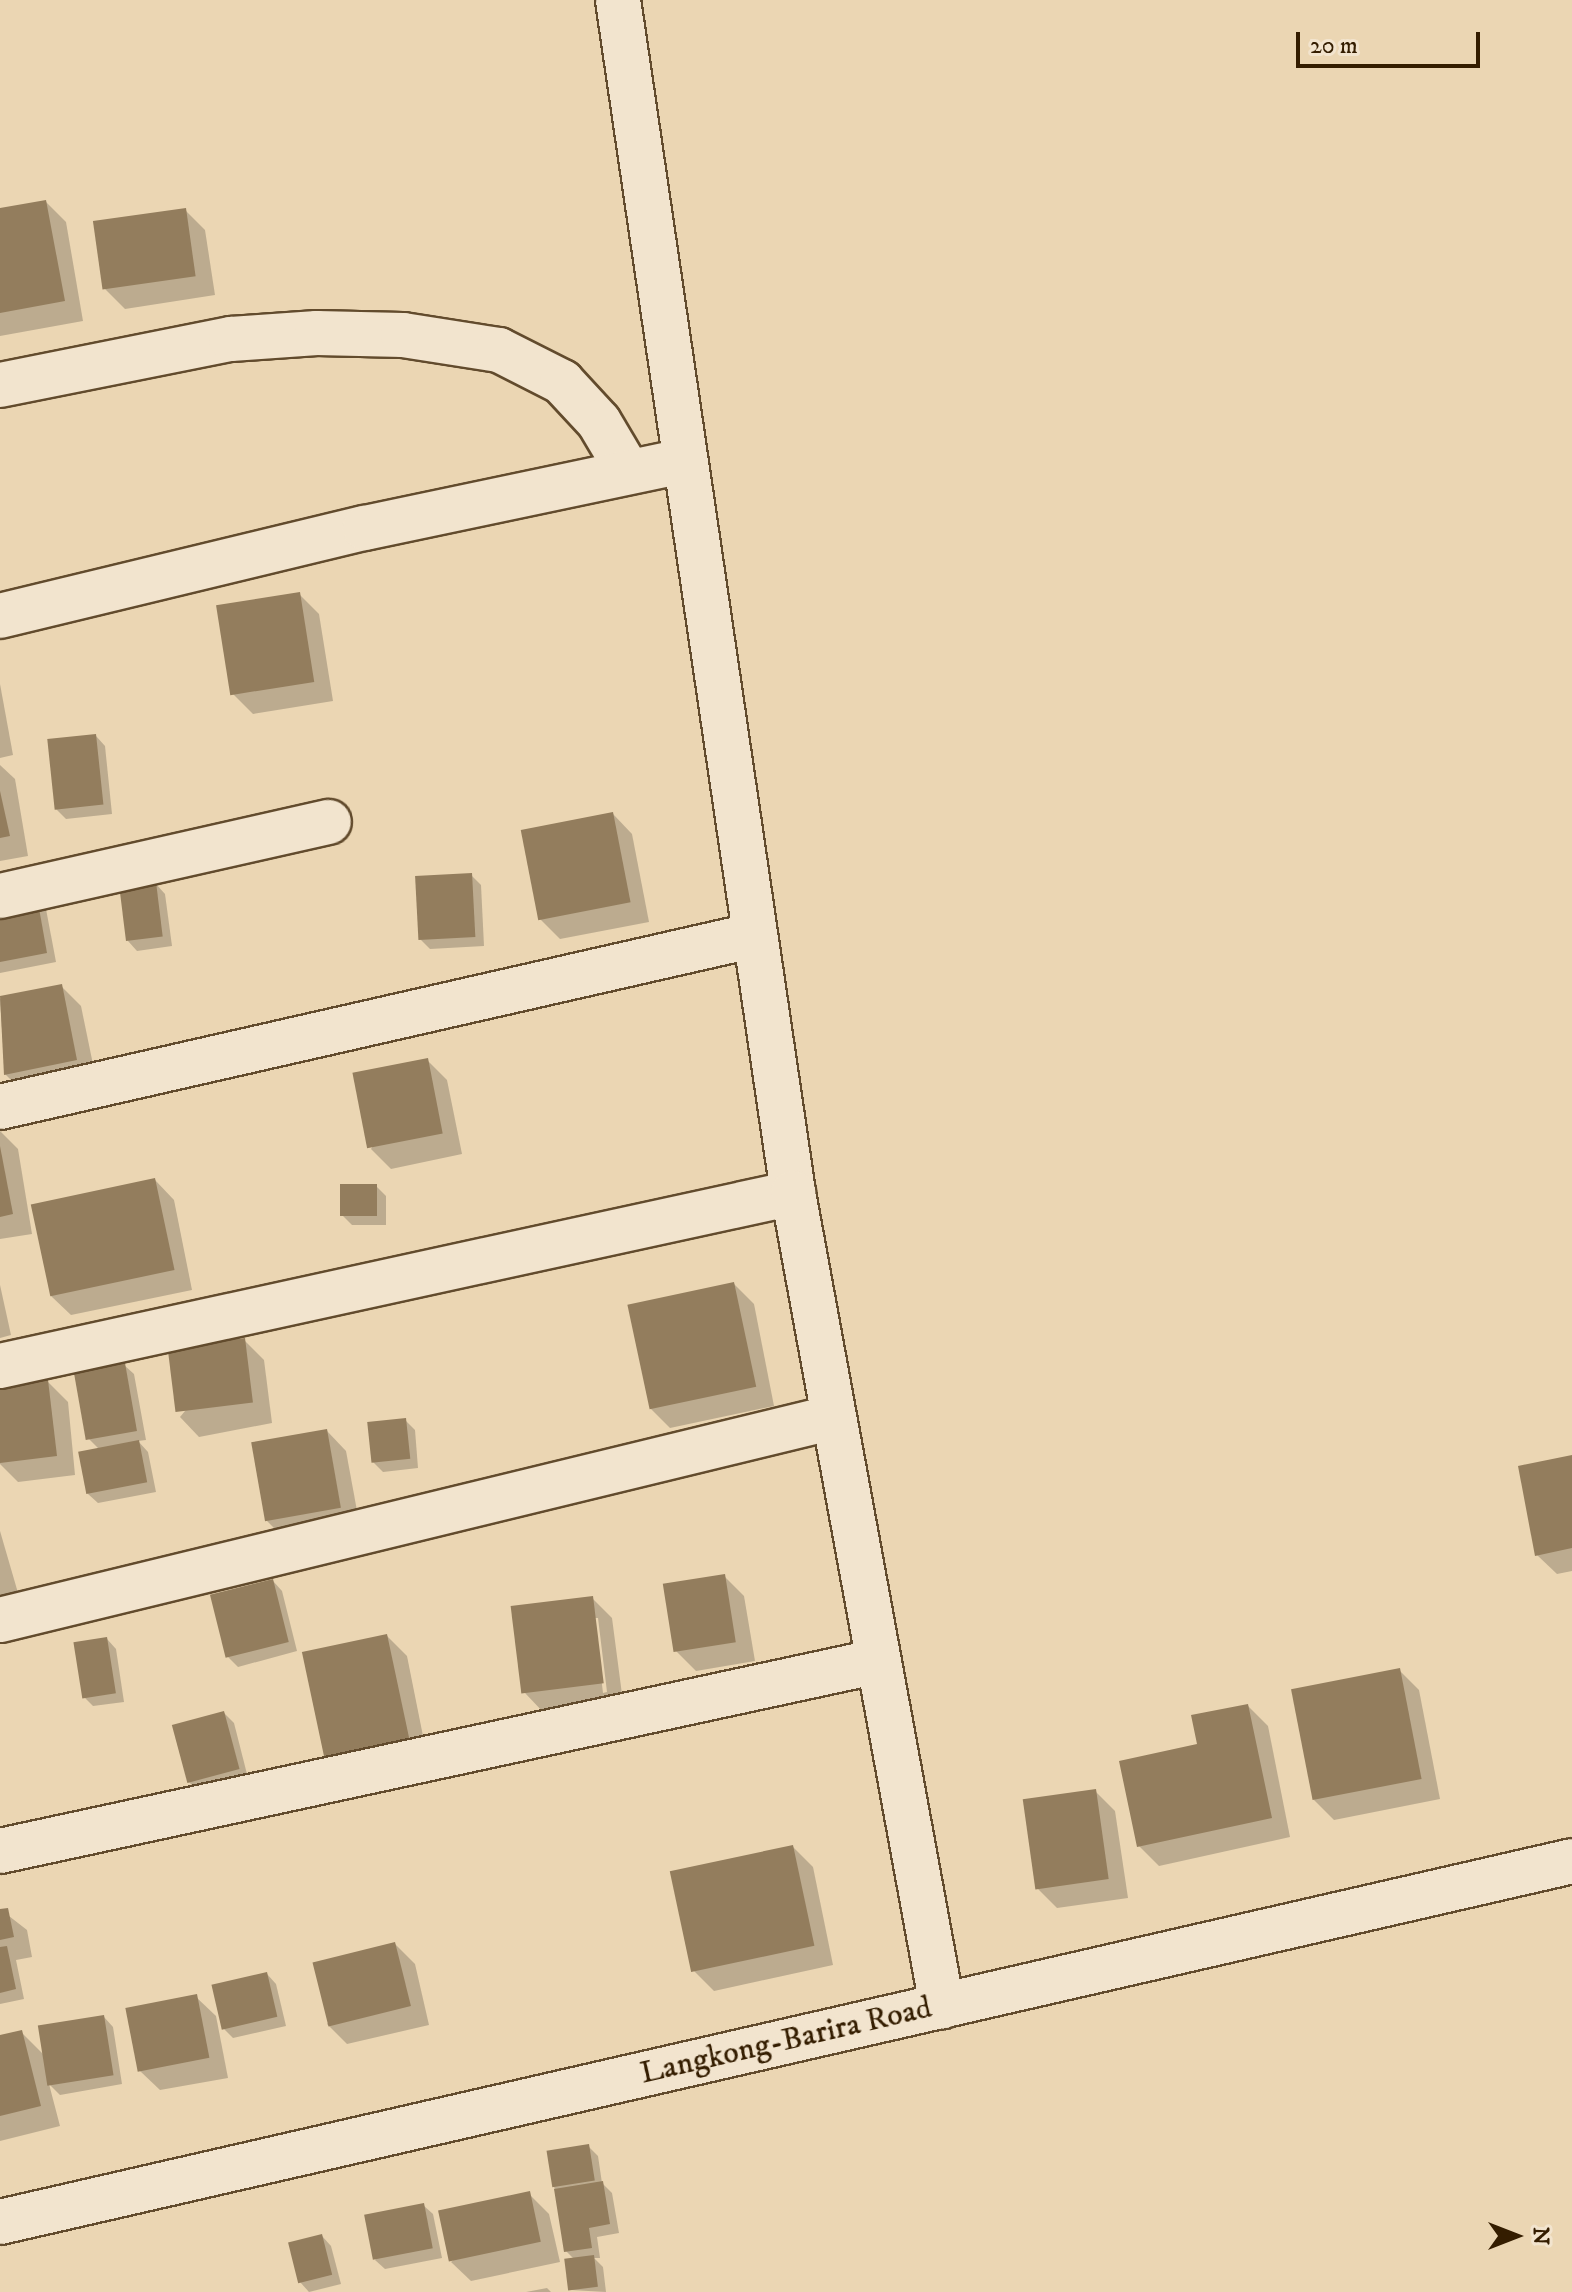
<!DOCTYPE html>
<style>
body{margin:0}
#map{position:relative;width:1572px;height:2292px;overflow:hidden;background:#ebd6b3;font-family:"IM FELL DW Pica",serif}
div>[style]{position:absolute}
[style*='--x']{left:calc(var(--x)*1px);top:calc(var(--y)*1px);width:calc(var(--w)*1px);rotate:calc(var(--a)*1deg)}
.shadow>*{inset:0;background:#0003}
.building>*{inset:0;background:#937d5d;transform-origin:0 0}
.roads{filter:drop-shadow(2px 0 #624b2d) drop-shadow(-2px 0 #624b2d) drop-shadow(0 2px #624b2d) drop-shadow(0 -2px #624b2d)}
.minor>*{height:44px;margin:-22px;padding:0 22px;transform-origin:22px;border-radius:22px;background:#f2e4ce}
.tertiary>*{height:44px;margin:-22px;padding:0 22px;transform-origin:22px;border-radius:22px;background:#f2e4ce}
.secondary>*{height:44px;margin:-22px;padding:0 22px;transform-origin:22px;border-radius:22px;background:#f2e4ce}
span{translate:-50% -50%;white-space:nowrap;text-align:center;line-height:1.15;-webkit-text-stroke:6px #f2e4ce;paint-order:stroke}
.street-label{font-size:32px;color:#341d00}
.north{position:absolute;left:1476px;top:2196px;width:80px;height:80px;-webkit-text-stroke:6px #f2e4ce;paint-order:stroke;rotate:90deg;font-size:22px;font-weight:700;line-height:32px;text-align:center;color:#341d00}
.north::after{content:'';display:block;margin:auto;width:28px;height:36px;background:#341d00;clip-path:polygon(50% 0,100% 100%,50% 72%,0 100%)}
.scale{position:absolute;left:1296px;top:32px;width:184px;height:36px;box-sizing:border-box;border:4px solid #341d00;border-top:0;padding-left:10px;font-size:24px;line-height:28px;white-space:nowrap;color:#341d00;-webkit-text-stroke:6px #f2e4ce;paint-order:stroke}
</style>
<div id="map">
<div class="shadow">
<i style="clip-path:polygon(46px 202px,66px 222px,83px 321px,0 336px,0 210px)"></i>
<i style="clip-path:polygon(185px 210px,205px 230px,215px 295px,125px 309px,105px 289px)"></i>
<i style="clip-path:polygon(299px 594px,319px 614px,333px 701px,253px 714px,233px 694px)"></i>
<i style="clip-path:polygon(0 684px,13px 755px,0 758px)"></i>
<i style="clip-path:polygon(96px 736px,105px 746px,112px 814px,66px 819px,56px 809px)"></i>
<i style="clip-path:polygon(0 765px,15px 779px,28px 856px,0 861px)"></i>
<i style="clip-path:polygon(613px 814px,632px 834px,649px 922px,560px 939px,540px 919px)"></i>
<i style="clip-path:polygon(471px 875px,481px 885px,484px 946px,430px 949px,420px 939px)"></i>
<i style="clip-path:polygon(156px 884px,165px 894px,172px 946px,137px 951px,128px 941px)"></i>
<i style="clip-path:polygon(37px 900px,46px 909px,56px 962px,0 973px,0 907px)"></i>
<i style="clip-path:polygon(61px 986px,81px 1006px,96px 1079px,25px 1094px,5px 1074px,0 999px)"></i>
<i style="clip-path:polygon(427px 1060px,447px 1080px,462px 1154px,391px 1169px,371px 1149px)"></i>
<i style="clip-path:polygon(0 1131px,18px 1149px,32px 1234px,0 1239px)"></i>
<i style="clip-path:polygon(155px 1180px,174px 1200px,192px 1290px,71px 1315px,51px 1296px)"></i>
<i style="clip-path:polygon(376px 1186px,386px 1196px,386px 1225px,352px 1225px,342px 1215px)"></i>
<i style="clip-path:polygon(734px 1284px,754px 1304px,774px 1406px,670px 1428px,650px 1408px)"></i>
<i style="clip-path:polygon(0 1285px,11px 1335px,0 1338px)"></i>
<i style="clip-path:polygon(244px 1340px,264px 1360px,272px 1423px,199px 1437px,180px 1417px)"></i>
<i style="clip-path:polygon(124px 1365px,134px 1374px,146px 1440px,138px 1441px,148px 1452px,156px 1492px,98px 1503px,88px 1494px,100px 1450px,89px 1439px)"></i>
<i style="clip-path:polygon(48px 1382px,68px 1402px,75px 1475px,18px 1482px,0 1464px,0 1387px)"></i>
<i style="clip-path:polygon(405px 1420px,415px 1430px,418px 1468px,383px 1472px,373px 1462px)"></i>
<i style="clip-path:polygon(327px 1431px,346px 1451px,360px 1527px,287px 1541px,267px 1521px)"></i>
<i style="clip-path:polygon(1572px 1457px,1572px 1571px,1557px 1574px,1537px 1555px)"></i>
<i style="clip-path:polygon(0 1531px,25px 1617px,0 1623px)"></i>
<i style="clip-path:polygon(724px 1576px,744px 1596px,755px 1661px,696px 1671px,676px 1651px)"></i>
<i style="clip-path:polygon(273px 1581px,282px 1591px,297px 1651px,238px 1667px,228px 1657px)"></i>
<i style="clip-path:polygon(evenodd,592px 1598px,612px 1618px,623px 1702px,544px 1713px,525px 1693px,592px 1598px,594px 1618px,598px 1618px,607px 1692px,603px 1693px,594px 1618px)"></i>
<i style="clip-path:polygon(387px 1636px,407px 1656px,428px 1761px,347px 1779px)"></i>
<i style="clip-path:polygon(107px 1639px,116px 1649px,124px 1702px,93px 1706px,83px 1696px)"></i>
<i style="clip-path:polygon(1399px 1670px,1419px 1690px,1440px 1799px,1334px 1820px,1314px 1800px)"></i>
<i style="clip-path:polygon(1248px 1706px,1268px 1726px,1290px 1837px,1159px 1866px,1139px 1846px,1200px 1746px)"></i>
<i style="clip-path:polygon(224px 1713px,234px 1723px,248px 1778px,198px 1792px,189px 1782px)"></i>
<i style="clip-path:polygon(1095px 1791px,1115px 1811px,1128px 1898px,1057px 1908px,1037px 1888px)"></i>
<i style="clip-path:polygon(793px 1847px,813px 1867px,833px 1965px,714px 1991px,694px 1971px)"></i>
<i style="clip-path:polygon(0 1909px,27px 1930px,32px 1957px,16px 1960px,24px 1999px,0 2004px)"></i>
<i style="clip-path:polygon(395px 1944px,415px 1964px,429px 2025px,347px 2044px,327px 2024px)"></i>
<i style="clip-path:polygon(267px 1974px,276px 1984px,286px 2026px,233px 2038px,223px 2028px)"></i>
<i style="clip-path:polygon(196px 1997px,216px 2016px,228px 2078px,160px 2090px,140px 2071px)"></i>
<i style="clip-path:polygon(104px 2017px,113px 2027px,122px 2084px,60px 2095px,49px 2084px,60px 2126px,0 2141px,0 2037px,21px 2032px,45px 2056px)"></i>
<i style="clip-path:polygon(588px 2146px,598px 2156px,602px 2183px,612px 2193px,619px 2233px,597px 2237px,600px 2258px,594px 2258px,603px 2267px,606px 2292px,571px 2290px,575px 2260px,566px 2251px,554px 2186px)"></i>
<i style="clip-path:polygon(529px 2194px,549px 2214px,560px 2262px,471px 2281px,451px 2262px)"></i>
<i style="clip-path:polygon(423px 2205px,433px 2214px,442px 2258px,385px 2269px,375px 2260px)"></i>
<i style="clip-path:polygon(322px 2236px,331px 2246px,341px 2284px,309px 2292px,300px 2282px)"></i>
<i style="clip-path:polygon(547px 2288px,551px 2292px,526px 2292px)"></i>
</div>
<div class="building">
<i style="clip-path:polygon(46px 200px,65px 301px,0 313px,0 208px)"></i>
<i style="left:186px;top:208px;width:69px;height:94px;rotate:82deg"></i>
<i style="left:300px;top:592px;width:91px;height:85px;rotate:81deg"></i>
<i style="left:96px;top:734px;width:71px;height:49px;rotate:84deg"></i>
<i style="clip-path:polygon(0 791px,10px 836px,0 838px)"></i>
<i style="left:613px;top:812px;width:92px;height:94px;rotate:79deg"></i>
<i style="left:472px;top:873px;width:64px;height:57px;rotate:87deg"></i>
<i style="left:156px;top:882px;width:55px;height:37px;rotate:83deg"></i>
<i style="clip-path:polygon(37px 897px,47px 953px,0 962px,0 905px)"></i>
<i style="clip-path:polygon(62px 984px,77px 1060px,4px 1075px,0 996px)"></i>
<i style="left:428px;top:1058px;width:77px;height:77px;rotate:79deg"></i>
<i style="clip-path:polygon(0 1146px,13px 1214px,0 1217px)"></i>
<i style="left:155px;top:1178px;width:94px;height:127px;rotate:78deg"></i>
<i style="left:340px;top:1184px;width:37px;height:32px"></i>
<i style="left:734px;top:1282px;width:107px;height:109px;rotate:78deg"></i>
<i style="left:245px;top:1338px;width:65px;height:78px;rotate:83deg"></i>
<i style="left:125px;top:1363px;width:69px;height:52px;rotate:80deg"></i>
<i style="clip-path:polygon(48px 1380px,57px 1456px,0 1463px,0 1385px)"></i>
<i style="left:406px;top:1418px;width:41px;height:39px;rotate:84deg"></i>
<i style="left:327px;top:1429px;width:80px;height:77px;rotate:80deg"></i>
<i style="left:139px;top:1440px;width:43px;height:62px;rotate:79deg"></i>
<i style="clip-path:polygon(1572px 1455px,1572px 1548px,1535px 1556px,1518px 1466px)"></i>
<i style="left:725px;top:1574px;width:69px;height:63px;rotate:81deg"></i>
<i style="left:273px;top:1579px;width:65px;height:65px;rotate:76deg"></i>
<i style="left:593px;top:1596px;width:88px;height:83px;rotate:83deg"></i>
<i style="left:387px;top:1634px;width:109px;height:87px;rotate:78deg"></i>
<i style="left:107px;top:1637px;width:57px;height:34px;rotate:81deg"></i>
<i style="left:1400px;top:1668px;width:113px;height:111px;rotate:79deg"></i>
<i style="clip-path:polygon(1248px 1704px,1272px 1818px,1137px 1847px,1119px 1761px,1197px 1744px,1191px 1715px)"></i>
<i style="left:224px;top:1711px;width:60px;height:54px;rotate:75deg"></i>
<i style="left:1096px;top:1789px;width:91px;height:74px;rotate:82deg"></i>
<i style="left:793px;top:1845px;width:103px;height:126px;rotate:78deg"></i>
<i style="clip-path:polygon(8px 1908px,14px 1937px,0 1940px,0 1909px)"></i>
<i style="left:395px;top:1942px;width:66px;height:85px;rotate:76deg"></i>
<i style="clip-path:polygon(7px 1946px,16px 1989px,0 1993px,0 1947px)"></i>
<i style="left:267px;top:1972px;width:46px;height:57px;rotate:77deg"></i>
<i style="left:197px;top:1994px;width:65px;height:73px;rotate:79deg"></i>
<i style="left:104px;top:2015px;width:61px;height:67px;rotate:81deg"></i>
<i style="clip-path:polygon(22px 2030px,41px 2106px,0 2116px,0 2035px)"></i>
<i style="left:589px;top:2144px;width:37px;height:43px;rotate:81deg"></i>
<i style="clip-path:polygon(603px 2181px,610px 2224px,589px 2228px,592px 2248px,564px 2252px,554px 2189px)"></i>
<i style="left:530px;top:2191px;width:52px;height:94px;rotate:78deg"></i>
<i style="left:424px;top:2203px;width:46px;height:61px;rotate:79deg"></i>
<i style="left:322px;top:2234px;width:42px;height:35px;rotate:76deg"></i>
<i style="left:594px;top:2255px;width:32px;height:30px;rotate:83deg"></i>
</div>
<div class="roads">
<div class="minor">
<i style="--x:0;--y:385;--w:236;--a:-11.3"></i>
<i style="--x:231;--y:339;--w:86;--a:-4"></i>
<i style="--x:317;--y:333;--w:86;--a:1.3"></i>
<i style="--x:403;--y:335;--w:97;--a:8.9"></i>
<i style="--x:499;--y:350;--w:71;--a:26.9"></i>
<i style="--x:562;--y:382;--w:54;--a:47.2"></i>
<i style="--x:599;--y:422;--w:57;--a:59.4"></i>
<i style="--x:0;--y:616;--w:375;--a:-13.6"></i>
<i style="--x:365;--y:528;--w:325;--a:-11.9"></i>
<i style="--x:0;--y:896;--w:337;--a:-12.7"></i>
<i style="--x:0;--y:1107;--w:774;--a:-12.83"></i>
<i style="--x:0;--y:1366;--w:812;--a:-12.31"></i>
<i style="--x:0;--y:1620;--w:858;--a:-13.68"></i>
<i style="--x:0;--y:1851;--w:899;--a:-12.2"></i>
</div>
<div class="tertiary">
<i style="--x:618;--y:0;--w:1206;--a:81.65"></i>
<i style="--x:793;--y:1193;--w:827;--a:79.61"></i>
</div>
<div class="secondary">
<i style="--x:0;--y:2222;--w:1613;--a:-12.93"></i>
</div>
</div>
<div class="street-label">
<span style="left:786px;top:2041px;rotate:-13deg">Langkong-Barira Road</span>
</div>
<div class="north">N</div>
<div class="scale">20 m</div>
</div>
